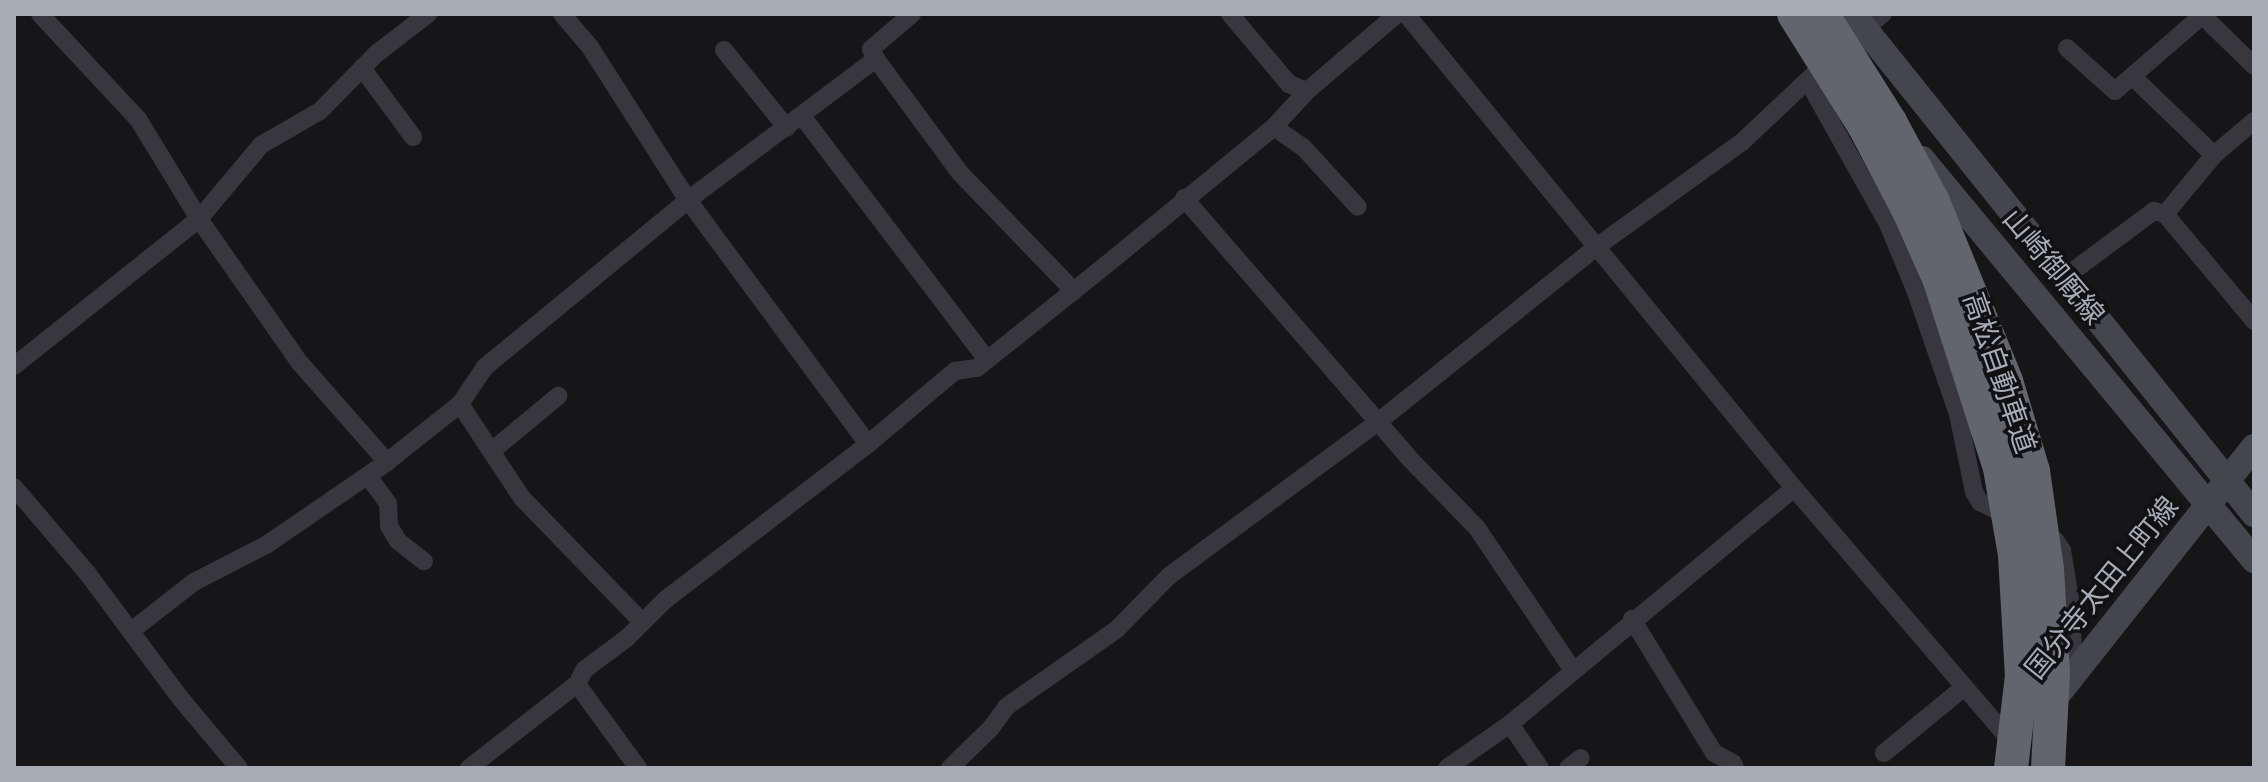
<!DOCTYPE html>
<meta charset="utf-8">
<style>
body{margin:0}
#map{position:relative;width:2268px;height:782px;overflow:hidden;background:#161618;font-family:Jost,"Noto Sans JP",sans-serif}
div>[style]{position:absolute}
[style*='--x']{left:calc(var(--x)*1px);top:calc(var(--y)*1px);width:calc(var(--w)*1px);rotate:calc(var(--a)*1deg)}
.street>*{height:18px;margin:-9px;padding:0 9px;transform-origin:9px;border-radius:9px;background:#37373d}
.secondary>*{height:26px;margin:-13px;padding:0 13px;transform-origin:13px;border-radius:13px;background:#45464d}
.highway-bridge>*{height:34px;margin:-17px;padding:0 17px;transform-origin:17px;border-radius:17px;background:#63656d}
span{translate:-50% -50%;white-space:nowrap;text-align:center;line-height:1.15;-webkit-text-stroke:7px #111113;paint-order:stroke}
.street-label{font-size:28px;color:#a8acb7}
.frame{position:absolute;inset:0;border:16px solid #a8acb7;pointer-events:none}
</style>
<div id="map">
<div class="street">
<i style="--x:40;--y:14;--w:144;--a:47"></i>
<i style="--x:138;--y:119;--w:117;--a:58.6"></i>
<i style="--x:199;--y:219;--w:176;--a:55"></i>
<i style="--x:300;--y:363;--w:132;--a:48.7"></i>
<i style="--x:562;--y:14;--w:43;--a:49.7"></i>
<i style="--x:590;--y:47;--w:182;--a:57.4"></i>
<i style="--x:688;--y:200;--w:303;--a:53.6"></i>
<i style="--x:1230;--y:14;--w:92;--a:49.9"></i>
<i style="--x:1289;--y:84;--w:19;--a:21"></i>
<i style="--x:1406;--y:14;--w:613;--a:50.7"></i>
<i style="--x:1794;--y:488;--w:338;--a:49.4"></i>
<i style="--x:2203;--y:16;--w:71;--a:44.4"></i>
<i style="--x:1858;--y:34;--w:32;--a:-39"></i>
<i style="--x:2067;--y:48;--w:64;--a:41.9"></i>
<i style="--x:2115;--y:91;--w:118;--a:-40.9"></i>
<i style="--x:724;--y:50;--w:100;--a:51.1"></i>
<i style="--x:876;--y:59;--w:142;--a:53.6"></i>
<i style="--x:960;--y:173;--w:164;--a:46"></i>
<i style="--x:362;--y:68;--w:86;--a:53.5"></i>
<i style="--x:2133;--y:77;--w:112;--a:43.9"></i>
<i style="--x:1808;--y:81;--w:164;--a:60.8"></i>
<i style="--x:1888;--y:224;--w:74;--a:67.6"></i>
<i style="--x:1916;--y:292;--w:129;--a:71"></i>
<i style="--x:1958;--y:414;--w:80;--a:78.4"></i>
<i style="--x:1974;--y:492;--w:12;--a:59"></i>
<i style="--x:1980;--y:502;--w:36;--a:27"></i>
<i style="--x:802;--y:116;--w:306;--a:52.8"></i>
<i style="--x:2254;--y:121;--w:52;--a:139.6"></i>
<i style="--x:2214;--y:155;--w:77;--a:129.7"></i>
<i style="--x:2165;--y:214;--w:139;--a:50.2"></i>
<i style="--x:1274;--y:127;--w:35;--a:35"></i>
<i style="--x:1303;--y:147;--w:81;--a:47.5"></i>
<i style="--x:1184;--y:198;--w:342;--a:49.1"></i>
<i style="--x:1408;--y:457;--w:99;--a:45.8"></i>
<i style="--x:1477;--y:528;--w:170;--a:56"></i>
<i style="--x:2065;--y:277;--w:111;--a:-36.6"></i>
<i style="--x:2154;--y:211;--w:11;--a:15"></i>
<i style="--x:14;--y:366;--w:236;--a:-38.5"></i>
<i style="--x:199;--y:219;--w:97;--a:-50"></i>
<i style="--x:261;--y:145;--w:68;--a:-30"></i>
<i style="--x:320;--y:111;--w:80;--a:-45.5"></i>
<i style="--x:376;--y:54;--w:66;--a:-37.6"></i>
<i style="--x:460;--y:404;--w:113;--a:56.6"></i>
<i style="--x:522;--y:498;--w:173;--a:45.9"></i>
<i style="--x:493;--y:450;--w:85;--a:-39.7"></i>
<i style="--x:368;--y:476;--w:34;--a:54"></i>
<i style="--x:388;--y:504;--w:22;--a:87"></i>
<i style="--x:389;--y:526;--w:17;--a:59"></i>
<i style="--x:398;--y:541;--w:33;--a:38"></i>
<i style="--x:14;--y:487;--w:114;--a:49.6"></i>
<i style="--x:88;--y:574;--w:156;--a:53.4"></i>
<i style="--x:181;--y:699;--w:90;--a:50"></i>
<i style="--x:2045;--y:535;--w:11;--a:27"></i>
<i style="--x:2055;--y:540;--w:12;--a:55"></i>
<i style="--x:2062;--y:550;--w:63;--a:80.8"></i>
<i style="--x:2072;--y:612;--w:63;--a:89.1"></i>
<i style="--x:1632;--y:619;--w:157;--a:58.5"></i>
<i style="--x:1714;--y:753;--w:21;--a:28"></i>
<i style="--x:1733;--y:763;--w:5;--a:68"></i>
<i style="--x:131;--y:631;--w:80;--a:-37.9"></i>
<i style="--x:194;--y:582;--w:81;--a:-27.2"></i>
<i style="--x:266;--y:545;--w:147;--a:-34.4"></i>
<i style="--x:387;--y:462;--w:93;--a:-38.5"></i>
<i style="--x:460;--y:404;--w:45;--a:-56"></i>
<i style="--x:485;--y:367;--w:263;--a:-39.4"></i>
<i style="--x:688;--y:200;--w:235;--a:-36.9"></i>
<i style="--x:876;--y:59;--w:11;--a:-117"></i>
<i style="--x:871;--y:49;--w:54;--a:-40.5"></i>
<i style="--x:577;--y:684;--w:104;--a:54"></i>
<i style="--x:1510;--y:724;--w:53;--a:55.7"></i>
<i style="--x:1884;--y:753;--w:102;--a:-39.4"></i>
<i style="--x:469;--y:768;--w:137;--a:-37.9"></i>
<i style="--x:577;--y:684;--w:16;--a:-63"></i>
<i style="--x:584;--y:670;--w:54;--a:-36.7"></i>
<i style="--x:627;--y:638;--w:54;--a:-45"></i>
<i style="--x:665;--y:600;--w:256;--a:-37.5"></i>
<i style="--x:868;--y:444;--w:114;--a:-40"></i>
<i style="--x:955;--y:371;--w:22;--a:-8"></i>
<i style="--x:977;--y:368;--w:165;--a:-38.6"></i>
<i style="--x:1106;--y:265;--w:217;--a:-39.4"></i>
<i style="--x:1274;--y:127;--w:49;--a:-47.5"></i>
<i style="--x:1307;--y:91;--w:118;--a:-40.5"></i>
<i style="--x:950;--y:768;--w:57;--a:-44.3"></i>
<i style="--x:991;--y:728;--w:26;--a:-54"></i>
<i style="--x:1006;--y:707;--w:134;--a:-35"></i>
<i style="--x:1116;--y:630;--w:76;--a:-45.5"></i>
<i style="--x:1169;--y:576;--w:260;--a:-36.4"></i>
<i style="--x:1378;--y:422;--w:278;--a:-38.7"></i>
<i style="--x:1595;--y:248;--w:181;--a:-35.8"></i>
<i style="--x:1742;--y:142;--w:121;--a:-43.3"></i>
<i style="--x:1447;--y:768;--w:77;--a:-34.9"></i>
<i style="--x:1510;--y:724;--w:369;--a:-39.7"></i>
<i style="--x:1568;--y:768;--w:16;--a:-38"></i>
</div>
<div class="secondary">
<i style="--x:1853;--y:14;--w:641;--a:51.27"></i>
<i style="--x:1922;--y:159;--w:521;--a:50.38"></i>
<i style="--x:2047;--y:708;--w:333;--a:-51.6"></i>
</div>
<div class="highway-bridge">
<i style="--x:1794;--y:14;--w:131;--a:57.8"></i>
<i style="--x:1864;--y:125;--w:99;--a:62.4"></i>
<i style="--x:1910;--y:213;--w:74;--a:66.2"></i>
<i style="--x:1940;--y:281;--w:196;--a:72.2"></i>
<i style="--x:2000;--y:468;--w:88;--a:80.2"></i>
<i style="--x:2015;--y:555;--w:121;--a:86.7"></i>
<i style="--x:2022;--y:676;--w:93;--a:96.8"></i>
<i style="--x:1822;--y:14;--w:128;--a:57.8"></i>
<i style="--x:1890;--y:122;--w:91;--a:61.7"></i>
<i style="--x:1933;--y:202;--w:193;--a:67.8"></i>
<i style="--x:2006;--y:381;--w:94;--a:73.3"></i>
<i style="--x:2033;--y:471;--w:99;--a:81.9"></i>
<i style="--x:2047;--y:569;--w:104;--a:86.7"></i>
<i style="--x:2053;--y:673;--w:95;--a:93"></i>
</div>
<div class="street-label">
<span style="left:2053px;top:267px;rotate:50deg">山崎御厩線</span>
<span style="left:1999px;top:373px;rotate:71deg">高松自動車道</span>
<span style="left:2102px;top:588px;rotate:-51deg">国分寺太田上町線</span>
</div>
<div class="frame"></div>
</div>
